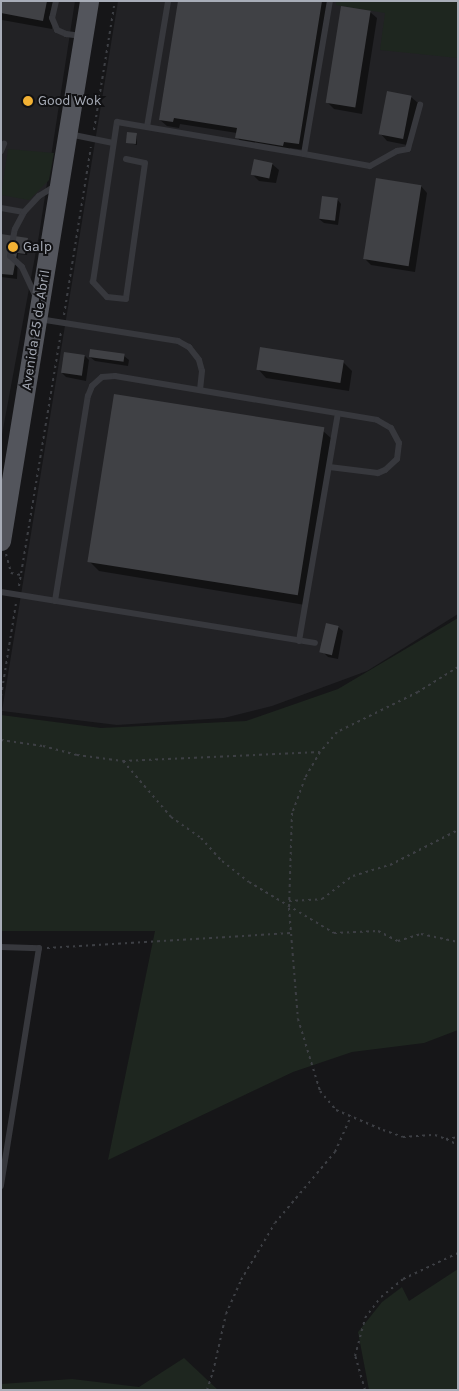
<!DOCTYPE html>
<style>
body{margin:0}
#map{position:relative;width:459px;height:1391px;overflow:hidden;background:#161618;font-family:Karla,sans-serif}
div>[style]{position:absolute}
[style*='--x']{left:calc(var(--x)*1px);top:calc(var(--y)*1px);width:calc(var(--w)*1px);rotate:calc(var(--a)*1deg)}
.built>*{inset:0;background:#222225}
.green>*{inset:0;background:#1e261f}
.shadow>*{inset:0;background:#0007}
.building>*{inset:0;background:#404145;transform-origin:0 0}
.path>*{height:2px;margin-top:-1px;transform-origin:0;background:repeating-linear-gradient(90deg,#3d3f44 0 2.5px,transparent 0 6.5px)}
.lane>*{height:6px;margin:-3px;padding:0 3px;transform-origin:3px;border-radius:3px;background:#37383d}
.primary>*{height:19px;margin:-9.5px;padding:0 9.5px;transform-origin:9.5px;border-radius:9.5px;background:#53555c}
.dots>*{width:14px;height:14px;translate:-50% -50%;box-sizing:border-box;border:2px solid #111113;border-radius:50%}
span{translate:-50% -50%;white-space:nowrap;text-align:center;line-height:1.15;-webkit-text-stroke:4px #111113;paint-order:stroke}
.poi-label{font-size:14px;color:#a8adb8}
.left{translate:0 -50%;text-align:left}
.street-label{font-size:14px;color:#a8adb8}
.frame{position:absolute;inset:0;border:2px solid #a8adb8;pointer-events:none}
</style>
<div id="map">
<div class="built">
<i style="clip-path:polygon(1px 1px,75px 1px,39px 235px,1px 440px)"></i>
<i style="clip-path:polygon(118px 1px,458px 1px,458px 614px,367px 671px,272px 706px,224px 718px,117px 725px,2px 711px)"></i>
</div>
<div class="green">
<i style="clip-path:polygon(336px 1px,458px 1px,458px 58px,380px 50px,385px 13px,336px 5px)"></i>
<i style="clip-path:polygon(8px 149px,54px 153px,49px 180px,29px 200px,1px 195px)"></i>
<i style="clip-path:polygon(458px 618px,458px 1030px,424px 1043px,352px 1052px,293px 1072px,108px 1160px,155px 931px,1px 931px,1px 715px,101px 728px,246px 721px,338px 689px)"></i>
<i style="clip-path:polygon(458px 1269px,458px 1390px,369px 1390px,358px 1332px,382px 1302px,402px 1287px,409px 1301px)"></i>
<i style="clip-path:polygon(184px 1358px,218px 1390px,1px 1390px,1px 1384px,72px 1379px,139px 1387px)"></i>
</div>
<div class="shadow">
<i style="clip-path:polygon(1px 1px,57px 1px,52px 29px,2px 20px)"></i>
<i style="clip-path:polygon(179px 1px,329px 1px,305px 150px,290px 148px,290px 152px,243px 144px,237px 137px,237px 133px,180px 124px,179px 128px,167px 126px,160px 120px)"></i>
<i style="clip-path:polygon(370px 12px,377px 18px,362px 114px,334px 109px,327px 102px)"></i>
<i style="clip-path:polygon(411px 97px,418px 103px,412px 146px,387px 141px,381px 134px)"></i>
<i style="clip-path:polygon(137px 135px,137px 145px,127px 142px)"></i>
<i style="clip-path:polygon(272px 164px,279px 170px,276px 183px,259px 181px,252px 174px)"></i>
<i style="clip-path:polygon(377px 179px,421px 186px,427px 193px,415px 272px,371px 265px,365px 259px)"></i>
<i style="clip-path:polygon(337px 199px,341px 204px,338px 225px,324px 223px,319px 219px)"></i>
<i style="clip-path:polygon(27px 239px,29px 241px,27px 255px,18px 254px,17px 279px,1px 277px,1px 264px)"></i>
<i style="clip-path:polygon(85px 356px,89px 360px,86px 381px,66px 377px,62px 373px)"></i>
<i style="clip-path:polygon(124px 356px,129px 360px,128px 366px,95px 361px,90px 357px)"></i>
<i style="clip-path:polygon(343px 362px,352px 371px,349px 391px,266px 378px,258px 369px)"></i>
<i style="clip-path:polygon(323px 431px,332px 439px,305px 605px,99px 571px,90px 562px)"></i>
<i style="clip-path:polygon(338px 627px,343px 631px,338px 659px,328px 657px,323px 652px)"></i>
</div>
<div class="building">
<i style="clip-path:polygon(1px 1px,47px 1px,43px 21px,1px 13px)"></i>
<i style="clip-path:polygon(178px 1px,322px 1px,299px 144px,284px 142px,283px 146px,235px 138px,237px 128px,174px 118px,173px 122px,159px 120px)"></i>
<i style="left:341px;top:6px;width:30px;height:98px;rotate:9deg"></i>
<i style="left:387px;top:91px;width:25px;height:44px;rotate:11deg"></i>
<i style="left:127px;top:132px;width:10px;height:11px;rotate:6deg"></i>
<i style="left:254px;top:159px;width:19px;height:16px;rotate:12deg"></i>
<i style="left:376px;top:178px;width:46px;height:82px;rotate:9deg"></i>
<i style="left:322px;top:196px;width:16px;height:23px;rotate:7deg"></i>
<i style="clip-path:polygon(1px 234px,28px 238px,25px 254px,17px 253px,13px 275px,1px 274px)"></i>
<i style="left:260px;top:347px;width:85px;height:23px;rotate:9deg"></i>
<i style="left:90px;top:349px;width:35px;height:8px;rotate:8deg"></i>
<i style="left:64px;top:352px;width:21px;height:21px;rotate:8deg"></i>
<i style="left:114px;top:394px;width:213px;height:170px;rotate:9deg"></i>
<i style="left:326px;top:623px;width:13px;height:30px;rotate:13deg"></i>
</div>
<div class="path">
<i style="--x:94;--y:130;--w:131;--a:-80.8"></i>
<i style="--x:64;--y:315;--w:170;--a:-80.9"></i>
<i style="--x:6;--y:554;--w:20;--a:75"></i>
<i style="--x:11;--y:573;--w:10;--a:11"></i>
<i style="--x:19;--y:586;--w:257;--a:-80.6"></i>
<i style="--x:458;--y:667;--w:47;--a:148"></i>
<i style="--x:418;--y:692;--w:90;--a:153.7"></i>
<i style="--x:337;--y:732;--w:26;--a:130"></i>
<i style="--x:320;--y:752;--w:30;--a:120"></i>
<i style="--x:305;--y:778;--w:37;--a:110"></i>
<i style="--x:292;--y:813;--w:95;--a:91.8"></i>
<i style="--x:289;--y:908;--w:111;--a:85.4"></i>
<i style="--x:298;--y:1019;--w:75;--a:73"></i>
<i style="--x:320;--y:1091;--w:25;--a:50"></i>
<i style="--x:336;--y:1110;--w:51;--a:23.1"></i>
<i style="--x:383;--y:1130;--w:21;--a:19"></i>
<i style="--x:403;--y:1137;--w:32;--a:-4"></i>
<i style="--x:435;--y:1135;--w:12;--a:20"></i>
<i style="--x:446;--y:1139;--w:12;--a:-9"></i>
<i style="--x:1;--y:696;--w:94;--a:-80.8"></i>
<i style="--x:1;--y:740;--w:42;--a:8.1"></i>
<i style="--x:43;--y:746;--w:35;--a:15"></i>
<i style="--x:77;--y:755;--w:46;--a:7.4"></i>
<i style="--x:123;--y:761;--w:74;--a:49.4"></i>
<i style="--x:171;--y:817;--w:37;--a:35"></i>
<i style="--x:201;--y:838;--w:31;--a:48"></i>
<i style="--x:222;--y:861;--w:34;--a:38"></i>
<i style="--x:249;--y:882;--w:99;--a:31"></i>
<i style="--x:334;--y:933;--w:44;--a:-2.6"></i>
<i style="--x:378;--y:931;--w:22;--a:27"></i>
<i style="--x:398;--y:941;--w:24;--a:-17"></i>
<i style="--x:421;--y:934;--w:38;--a:12"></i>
<i style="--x:123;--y:761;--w:197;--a:-2.6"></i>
<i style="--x:289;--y:901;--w:33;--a:-3"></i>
<i style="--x:322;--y:899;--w:39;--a:-37"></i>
<i style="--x:353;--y:876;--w:39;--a:-17"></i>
<i style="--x:390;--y:865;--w:76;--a:-27.2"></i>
<i style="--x:47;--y:948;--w:244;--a:-3.5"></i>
<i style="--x:446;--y:1139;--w:13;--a:27"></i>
<i style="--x:207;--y:1390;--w:19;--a:-72"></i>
<i style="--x:213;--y:1372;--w:59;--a:-77.4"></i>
<i style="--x:226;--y:1314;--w:37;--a:-66"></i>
<i style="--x:241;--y:1280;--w:66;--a:-59.2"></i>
<i style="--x:275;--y:1223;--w:93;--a:-49.8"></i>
<i style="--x:335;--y:1152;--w:39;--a:-66"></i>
<i style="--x:365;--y:1390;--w:35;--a:-106"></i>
<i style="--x:355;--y:1356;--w:39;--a:-75"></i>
<i style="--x:365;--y:1318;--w:26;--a:-53"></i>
<i style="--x:381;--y:1297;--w:28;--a:-39"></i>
<i style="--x:403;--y:1279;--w:61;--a:-25.3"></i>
</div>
<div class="lane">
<i style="--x:56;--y:1;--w:17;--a:103"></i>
<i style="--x:52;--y:18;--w:13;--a:67"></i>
<i style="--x:57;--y:30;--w:10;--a:24"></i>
<i style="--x:66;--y:34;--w:16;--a:7"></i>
<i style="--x:147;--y:127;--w:128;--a:-80.5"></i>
<i style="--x:69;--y:134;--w:45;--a:11.6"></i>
<i style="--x:1;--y:151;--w:8;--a:-67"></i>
<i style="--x:304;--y:154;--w:67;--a:10.3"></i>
<i style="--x:370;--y:166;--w:31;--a:-29"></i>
<i style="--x:397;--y:151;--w:11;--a:-10"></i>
<i style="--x:408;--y:149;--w:46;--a:-74.7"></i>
<i style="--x:126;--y:159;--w:19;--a:12"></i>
<i style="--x:145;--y:163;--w:137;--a:98"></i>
<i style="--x:126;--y:299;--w:19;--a:-174"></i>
<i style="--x:107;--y:297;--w:21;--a:-133"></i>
<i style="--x:93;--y:282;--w:162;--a:-81.5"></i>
<i style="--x:117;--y:122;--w:190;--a:9.7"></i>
<i style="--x:304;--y:154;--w:155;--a:-80.4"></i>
<i style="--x:1;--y:208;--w:23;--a:10"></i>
<i style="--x:35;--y:295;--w:31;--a:-115"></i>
<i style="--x:22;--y:267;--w:16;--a:-137"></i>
<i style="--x:10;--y:256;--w:27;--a:-80"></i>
<i style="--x:15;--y:229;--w:19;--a:-62"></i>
<i style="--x:24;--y:212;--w:22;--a:-47"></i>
<i style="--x:39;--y:196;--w:19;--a:-32"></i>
<i style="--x:39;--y:319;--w:141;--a:9"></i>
<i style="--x:178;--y:341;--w:13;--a:29"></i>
<i style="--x:189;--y:347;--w:16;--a:52"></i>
<i style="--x:199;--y:360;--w:11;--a:75"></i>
<i style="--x:202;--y:371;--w:19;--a:96"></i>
<i style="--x:1;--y:592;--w:318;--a:9.2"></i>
<i style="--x:55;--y:601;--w:208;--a:-80.9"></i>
<i style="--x:88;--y:396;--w:11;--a:-68"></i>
<i style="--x:92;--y:386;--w:13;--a:-42"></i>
<i style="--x:102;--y:377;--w:13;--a:-4"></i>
<i style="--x:115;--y:376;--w:266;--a:9.5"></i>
<i style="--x:377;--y:420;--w:16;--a:30"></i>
<i style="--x:391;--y:428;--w:17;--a:62"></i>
<i style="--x:399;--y:443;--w:16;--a:97"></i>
<i style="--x:397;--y:459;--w:16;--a:137"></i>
<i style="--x:385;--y:470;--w:8;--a:157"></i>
<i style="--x:378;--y:473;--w:49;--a:-173"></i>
<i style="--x:299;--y:641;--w:230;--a:-80.3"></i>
<i style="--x:1;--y:947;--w:38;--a:2"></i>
<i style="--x:39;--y:948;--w:241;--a:99.1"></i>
</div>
<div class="primary">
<i style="--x:1;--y:541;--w:547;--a:-80.74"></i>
</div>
<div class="dots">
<i style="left:28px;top:101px;background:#f2b134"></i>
<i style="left:13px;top:247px;background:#f2b134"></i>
</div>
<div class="poi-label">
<span class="left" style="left:38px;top:101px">Good Wok</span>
<span class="left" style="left:23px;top:247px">Galp</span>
</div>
<div class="street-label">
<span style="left:36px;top:330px;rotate:-81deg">Avenida 25 de Abril</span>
</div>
<div class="frame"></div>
</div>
